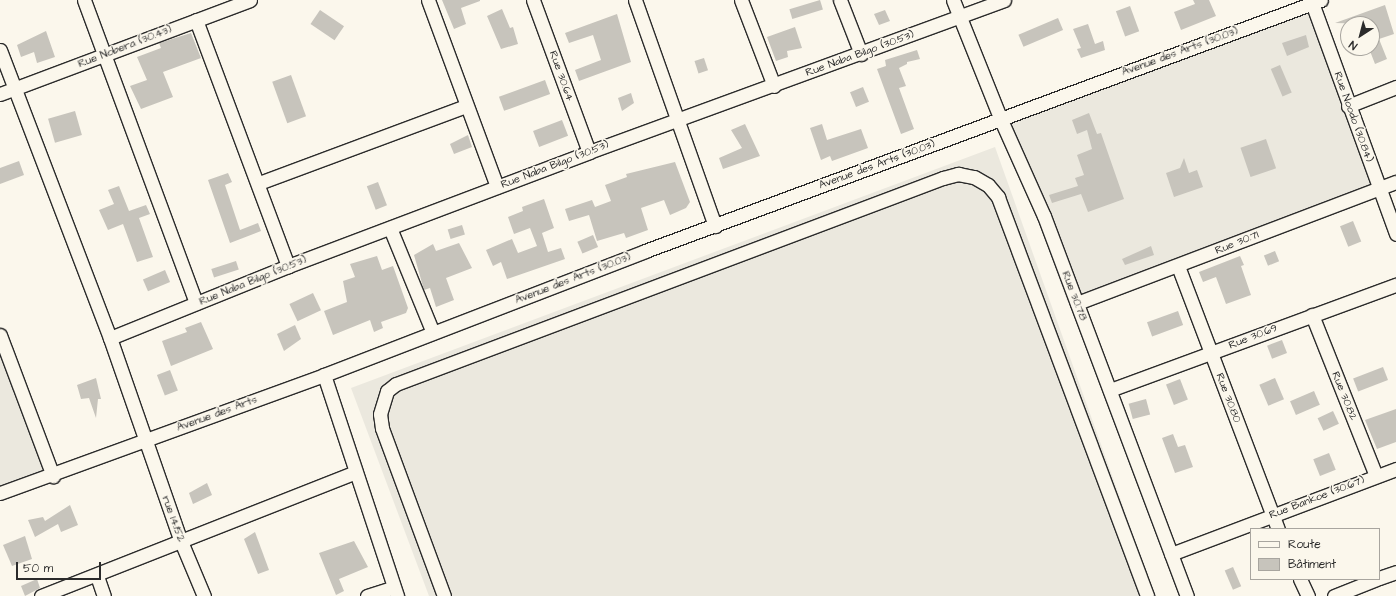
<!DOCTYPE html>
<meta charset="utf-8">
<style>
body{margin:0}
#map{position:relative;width:1396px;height:596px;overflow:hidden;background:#fbf7ec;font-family:"Architects Daughter",sans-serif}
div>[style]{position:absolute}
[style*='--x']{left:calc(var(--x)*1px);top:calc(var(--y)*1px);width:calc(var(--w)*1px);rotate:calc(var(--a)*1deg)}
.built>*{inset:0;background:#ebe8de;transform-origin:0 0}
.building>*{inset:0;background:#c7c4bc;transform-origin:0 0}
.roads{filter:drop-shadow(1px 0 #2b2b2b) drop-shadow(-1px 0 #2b2b2b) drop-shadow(0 1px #2b2b2b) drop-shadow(0 -1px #2b2b2b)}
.minor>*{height:13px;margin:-6.5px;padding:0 6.5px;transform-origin:6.5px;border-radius:6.5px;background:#fbf7ec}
span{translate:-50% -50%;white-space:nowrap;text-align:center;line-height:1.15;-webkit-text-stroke:3px #fbf7ec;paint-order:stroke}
.street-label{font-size:11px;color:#2b2b2b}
.legend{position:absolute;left:1250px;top:528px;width:130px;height:52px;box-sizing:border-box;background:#fbf7ec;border:1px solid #a8a59f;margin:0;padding:5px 7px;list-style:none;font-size:12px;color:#2b2b2b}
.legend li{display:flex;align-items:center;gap:8px;height:20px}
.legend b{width:20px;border:1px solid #a8a59f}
.north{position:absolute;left:1340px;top:16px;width:40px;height:40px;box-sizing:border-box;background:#fbf7ec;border:1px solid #a8a59f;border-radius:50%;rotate:216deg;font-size:11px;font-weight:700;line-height:16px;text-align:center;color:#2b2b2b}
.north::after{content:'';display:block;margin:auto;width:14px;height:18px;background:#2b2b2b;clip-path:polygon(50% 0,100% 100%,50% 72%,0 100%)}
.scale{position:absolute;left:16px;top:562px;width:85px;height:18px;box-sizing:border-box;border:2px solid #2b2b2b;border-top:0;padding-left:5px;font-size:12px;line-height:14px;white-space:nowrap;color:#2b2b2b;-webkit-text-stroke:3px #fbf7ec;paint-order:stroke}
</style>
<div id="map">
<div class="built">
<i style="left:1312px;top:3px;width:197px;height:332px;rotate:70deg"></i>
<i style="clip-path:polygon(995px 147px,1155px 596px,429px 596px,351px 388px)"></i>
<i style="clip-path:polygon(0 339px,53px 475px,0 493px)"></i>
</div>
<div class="building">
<i style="clip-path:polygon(442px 0,480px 0,480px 1px,461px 8px,466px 24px,454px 29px)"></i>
<i style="left:820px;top:0;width:10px;height:32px;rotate:73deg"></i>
<i style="clip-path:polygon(1193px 0,1209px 0,1216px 16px,1181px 30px,1174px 12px,1195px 4px)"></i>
<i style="clip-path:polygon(1385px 5px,1394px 34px,1379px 39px,1387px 59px,1375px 64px,1370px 51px,1372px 24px,1335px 23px)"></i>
<i style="left:1130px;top:6px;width:27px;height:15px;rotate:70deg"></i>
<i style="clip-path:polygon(502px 9px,510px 28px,513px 27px,518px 44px,501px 49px,487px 16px)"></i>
<i style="left:320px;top:10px;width:29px;height:17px;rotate:34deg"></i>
<i style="clip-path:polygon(885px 10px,890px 21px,879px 25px,874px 14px)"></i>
<i style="clip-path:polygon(617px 14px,631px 62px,579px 81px,575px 70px,601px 60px,593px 35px,569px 43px,565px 33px)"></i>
<i style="left:1058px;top:18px;width:13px;height:43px;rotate:67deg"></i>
<i style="clip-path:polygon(1088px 24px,1095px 44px,1103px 41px,1105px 50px,1081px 58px,1077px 49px,1081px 48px,1073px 29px)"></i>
<i style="clip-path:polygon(795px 27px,802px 48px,787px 51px,788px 57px,776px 61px,767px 37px)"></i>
<i style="clip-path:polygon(46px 31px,55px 57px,37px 63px,34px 52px,21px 57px,17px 45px)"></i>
<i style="clip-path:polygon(191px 33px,201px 58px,163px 72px,173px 97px,141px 109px,130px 86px,147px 80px,137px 57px,161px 48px,159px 43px)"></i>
<i style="clip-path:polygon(1306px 35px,1309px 47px,1287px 56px,1282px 43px)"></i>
<i style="clip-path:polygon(917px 50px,920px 59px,907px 62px,907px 64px,899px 68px,906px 86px,899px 88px,914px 129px,901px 134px,877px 69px,886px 66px,885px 60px)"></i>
<i style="left:704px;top:58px;width:13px;height:10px;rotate:72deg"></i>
<i style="left:1280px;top:65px;width:30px;height:10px;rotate:67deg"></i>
<i style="left:291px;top:75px;width:44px;height:20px;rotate:70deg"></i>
<i style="left:545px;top:80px;width:15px;height:49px;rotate:70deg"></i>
<i style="left:863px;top:87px;width:16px;height:14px;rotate:68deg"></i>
<i style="clip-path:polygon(631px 93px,634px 103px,622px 111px,618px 98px)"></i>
<i style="left:75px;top:111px;width:25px;height:28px;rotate:74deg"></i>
<i style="clip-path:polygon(1089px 113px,1097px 134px,1101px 133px,1124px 199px,1088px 212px,1081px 194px,1052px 203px,1049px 195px,1078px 186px,1075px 178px,1084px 175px,1077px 155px,1092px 149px,1087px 130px,1077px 134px,1072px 120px)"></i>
<i style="left:562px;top:120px;width:17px;height:31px;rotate:69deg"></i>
<i style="clip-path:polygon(745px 124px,760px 156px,723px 169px,719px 158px,742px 148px,731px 130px)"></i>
<i style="clip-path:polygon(822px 124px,827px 140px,861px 129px,868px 148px,832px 161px,830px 156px,821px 160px,810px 128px)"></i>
<i style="clip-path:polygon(468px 135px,472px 147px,454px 154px,450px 144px)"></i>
<i style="left:1266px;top:139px;width:31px;height:27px;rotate:71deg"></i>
<i style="clip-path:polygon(1184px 158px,1189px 173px,1197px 170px,1203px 187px,1174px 197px,1166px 173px,1180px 168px)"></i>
<i style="clip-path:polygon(19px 161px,24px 175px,0 184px,0 168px)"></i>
<i style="clip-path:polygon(675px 162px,690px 202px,686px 208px,670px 215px,664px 200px,641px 208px,648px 230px,626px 238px,624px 233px,597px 241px,589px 215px,569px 221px,565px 209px,592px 200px,595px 207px,611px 201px,605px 185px,627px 177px,626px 174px)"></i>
<i style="clip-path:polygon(228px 173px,232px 182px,225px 185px,240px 230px,258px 223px,261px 231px,230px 243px,208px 180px)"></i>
<i style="left:378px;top:182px;width:25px;height:12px;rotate:69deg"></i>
<i style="clip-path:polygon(119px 186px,129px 211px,146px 205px,150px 214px,139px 218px,153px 257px,137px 262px,123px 224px,108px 230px,99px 210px,114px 204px,108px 190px)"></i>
<i style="clip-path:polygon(544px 199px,554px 228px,542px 233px,548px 252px,561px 248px,565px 259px,507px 279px,501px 262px,493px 266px,486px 250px,512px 239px,518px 253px,537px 246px,530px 228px,514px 234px,508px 217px,523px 211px,522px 207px)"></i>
<i style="left:1353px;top:221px;width:22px;height:14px;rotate:68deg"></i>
<i style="left:462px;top:225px;width:10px;height:15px;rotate:73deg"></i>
<i style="left:593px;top:235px;width:13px;height:17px;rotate:67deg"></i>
<i style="clip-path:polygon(459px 243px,472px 268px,446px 278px,454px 300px,436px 307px,430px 288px,424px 290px,414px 255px,433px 244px,436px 251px)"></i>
<i style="clip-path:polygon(1151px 246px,1154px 255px,1125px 265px,1122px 259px)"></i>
<i style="left:1275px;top:251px;width:11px;height:12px;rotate:68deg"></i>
<i style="clip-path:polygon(377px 256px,382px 270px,393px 266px,408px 308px,406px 313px,381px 322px,383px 328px,374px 332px,370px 320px,333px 335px,324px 311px,347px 302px,343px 281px,355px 277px,350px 264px)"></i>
<i style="clip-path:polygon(1240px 256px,1244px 265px,1241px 266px,1251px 295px,1226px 304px,1216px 277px,1203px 282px,1199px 272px)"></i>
<i style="left:236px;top:261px;width:9px;height:26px;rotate:72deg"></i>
<i style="left:165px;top:270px;width:13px;height:24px;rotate:67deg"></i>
<i style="left:313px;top:293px;width:19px;height:26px;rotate:65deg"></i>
<i style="left:1178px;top:311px;width:15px;height:33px;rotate:70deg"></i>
<i style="clip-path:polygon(201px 322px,213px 349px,171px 366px,162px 341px,187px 332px,185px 328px)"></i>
<i style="clip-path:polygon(295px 325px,301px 339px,284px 351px,277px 334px)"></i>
<i style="left:1282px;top:340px;width:14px;height:16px;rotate:69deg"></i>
<i style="left:1383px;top:367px;width:14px;height:32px;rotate:69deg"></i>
<i style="left:170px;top:370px;width:22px;height:14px;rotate:69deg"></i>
<i style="clip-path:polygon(96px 378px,101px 399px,98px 399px,96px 418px,89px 398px,81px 399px,77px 385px)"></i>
<i style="left:1275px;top:378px;width:23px;height:17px;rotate:67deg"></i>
<i style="left:1180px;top:379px;width:22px;height:15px;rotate:69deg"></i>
<i style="left:1314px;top:391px;width:15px;height:26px;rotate:67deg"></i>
<i style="left:1146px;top:399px;width:16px;height:18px;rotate:75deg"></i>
<i style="clip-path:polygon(1396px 409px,1396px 442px,1377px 449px,1365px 420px)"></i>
<i style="left:1333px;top:411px;width:14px;height:17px;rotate:65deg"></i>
<i style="clip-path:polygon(1173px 434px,1178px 447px,1185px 445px,1193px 467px,1175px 473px,1162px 438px)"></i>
<i style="left:1329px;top:453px;width:18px;height:17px;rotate:68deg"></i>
<i style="clip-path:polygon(207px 483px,212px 495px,193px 504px,189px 493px)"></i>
<i style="clip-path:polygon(70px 505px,78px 525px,61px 532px,58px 524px,35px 537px,28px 520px,43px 517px,45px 521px)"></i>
<i style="clip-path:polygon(255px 532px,269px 570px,258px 574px,244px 539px)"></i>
<i style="clip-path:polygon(25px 536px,32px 559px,12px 566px,3px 545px)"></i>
<i style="clip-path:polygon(354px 541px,368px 567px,339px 579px,344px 591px,336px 595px,319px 553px)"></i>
<i style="left:1233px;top:567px;width:21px;height:9px;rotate:67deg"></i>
<i style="clip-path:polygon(37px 579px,40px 588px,25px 596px,21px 586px)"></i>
</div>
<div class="roads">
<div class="minor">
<i style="--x:84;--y:0;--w:323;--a:69.7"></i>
<i style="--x:428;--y:0;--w:199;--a:69.7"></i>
<i style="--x:533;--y:0;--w:162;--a:69.8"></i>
<i style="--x:635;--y:0;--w:240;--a:70.5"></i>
<i style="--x:741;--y:0;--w:92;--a:69"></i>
<i style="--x:840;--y:0;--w:58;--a:68.7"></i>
<i style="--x:953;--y:0;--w:129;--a:68.2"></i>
<i style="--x:1001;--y:120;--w:105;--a:65.9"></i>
<i style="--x:1044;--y:216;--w:406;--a:69.4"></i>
<i style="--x:1311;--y:0;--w:249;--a:70"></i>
<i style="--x:196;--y:20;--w:263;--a:69.5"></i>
<i style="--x:0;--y:50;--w:308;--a:69.1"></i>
<i style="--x:110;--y:338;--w:213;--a:70.8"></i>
<i style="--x:180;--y:539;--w:62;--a:67.2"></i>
<i style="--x:0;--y:94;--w:267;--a:-20.6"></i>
<i style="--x:1348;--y:106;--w:52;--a:-21.6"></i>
<i style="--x:259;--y:183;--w:221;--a:-20.4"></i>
<i style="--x:390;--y:228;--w:113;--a:67.7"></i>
<i style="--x:1178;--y:266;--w:281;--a:69.2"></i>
<i style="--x:1077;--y:303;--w:341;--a:-20.8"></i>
<i style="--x:1312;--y:315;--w:173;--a:68.3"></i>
<i style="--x:0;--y:335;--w:151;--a:69.4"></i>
<i style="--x:110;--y:338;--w:192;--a:-22"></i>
<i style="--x:288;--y:266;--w:322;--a:-20.7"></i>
<i style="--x:589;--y:152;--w:442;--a:-20.1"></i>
<i style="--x:324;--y:375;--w:233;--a:71.7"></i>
<i style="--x:1110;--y:390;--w:305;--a:-20.2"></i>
<i style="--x:0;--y:493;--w:345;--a:-20"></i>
<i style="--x:324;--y:375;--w:344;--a:-21.1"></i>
<i style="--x:645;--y:251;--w:721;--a:-20.37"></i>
<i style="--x:1171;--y:554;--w:241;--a:-20.7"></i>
<i style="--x:97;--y:576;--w:21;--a:71"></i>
<i style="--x:1379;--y:578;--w:18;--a:-19"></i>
<i style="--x:1300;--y:579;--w:19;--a:65"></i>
<i style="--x:41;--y:596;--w:338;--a:-21.5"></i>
<i style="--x:367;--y:596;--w:28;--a:-18"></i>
<i style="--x:444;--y:596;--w:179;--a:-110.3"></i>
<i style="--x:382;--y:428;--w:14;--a:-98"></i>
<i style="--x:380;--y:414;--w:24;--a:-73"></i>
<i style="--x:387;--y:391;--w:11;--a:-38"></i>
<i style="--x:396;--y:384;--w:585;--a:-20.64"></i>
<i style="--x:943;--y:178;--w:16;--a:-15"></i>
<i style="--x:958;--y:174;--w:16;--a:11"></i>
<i style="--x:974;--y:177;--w:16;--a:30"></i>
<i style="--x:988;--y:185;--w:16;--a:50"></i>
<i style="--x:998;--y:197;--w:426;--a:69.5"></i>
<i style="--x:1334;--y:596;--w:46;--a:-21.6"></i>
</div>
</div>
<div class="street-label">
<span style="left:125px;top:47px;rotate:-21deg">Rue Nobera (30.43)</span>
<span style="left:1180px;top:52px;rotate:-20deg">Avenue des Arts (30.03)</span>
<span style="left:860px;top:54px;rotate:-20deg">Rue Naba Bilgo (30.53)</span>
<span style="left:561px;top:76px;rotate:70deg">Rue 30.64</span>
<span style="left:1353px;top:117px;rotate:70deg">Rue Noodo (30.84)</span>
<span style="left:555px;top:165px;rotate:-21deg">Rue Naba Bilgo (30.53)</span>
<span style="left:877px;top:165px;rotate:-20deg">Avenue des Arts (30.03)</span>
<span style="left:1237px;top:243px;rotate:-22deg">Rue 30.71</span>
<span style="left:573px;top:279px;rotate:-21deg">Avenue des Arts (30.03)</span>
<span style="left:253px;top:281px;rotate:-22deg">Rue Naba Bilgo (30.53)</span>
<span style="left:1074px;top:296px;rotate:69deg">Rue 30.78</span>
<span style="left:1253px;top:337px;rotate:-21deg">Rue 30.69</span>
<span style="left:1344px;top:396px;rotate:68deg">Rue 30.82</span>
<span style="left:1228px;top:398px;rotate:69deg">Rue 30.80</span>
<span style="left:217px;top:414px;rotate:-20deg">Avenue des Arts</span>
<span style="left:1317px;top:498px;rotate:-21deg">Rue Bankoe (30.67)</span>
<span style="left:173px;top:519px;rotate:70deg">rue 14.152</span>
</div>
<ul class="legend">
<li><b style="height:5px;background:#fbf7ec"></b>Route</li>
<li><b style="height:11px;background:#c7c4bc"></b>Bâtiment</li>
</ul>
<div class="north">N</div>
<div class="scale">50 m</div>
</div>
